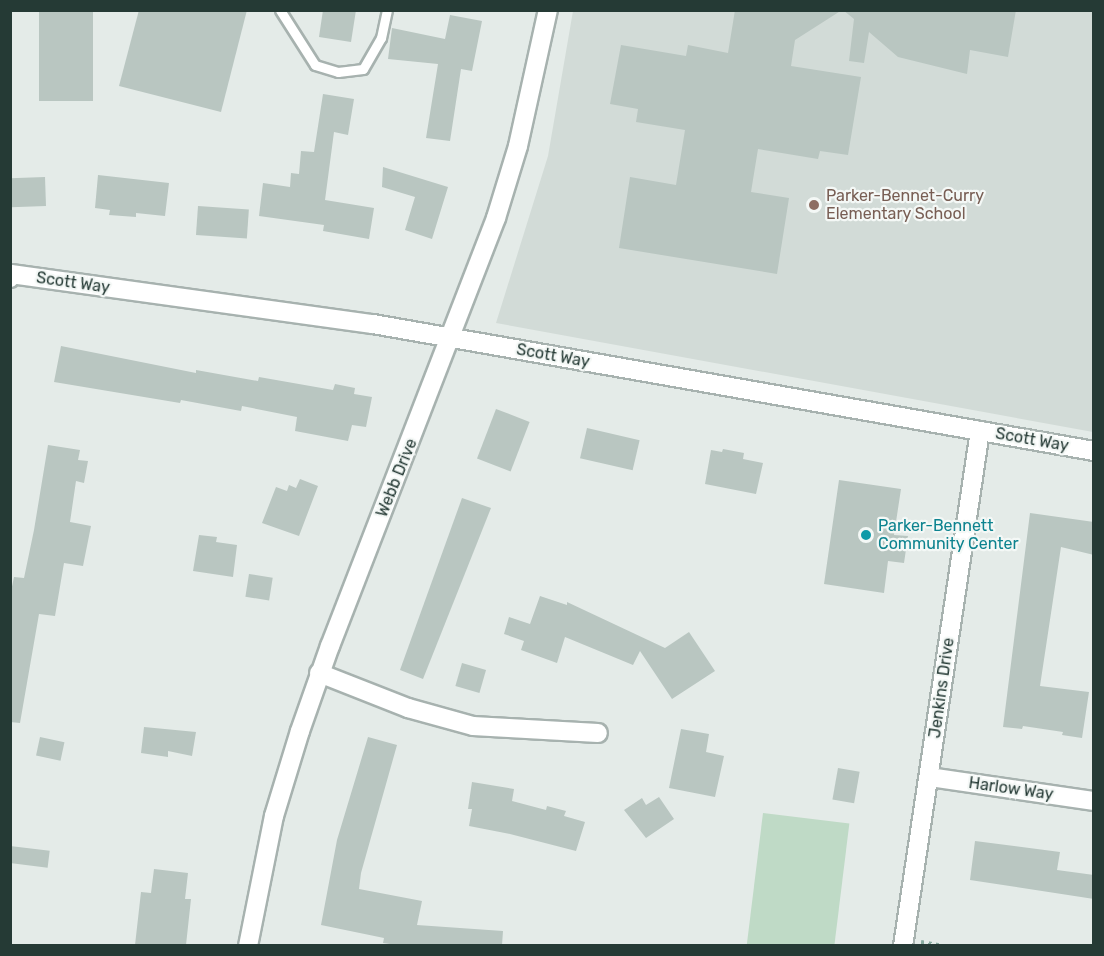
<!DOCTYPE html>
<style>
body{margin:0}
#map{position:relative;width:1104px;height:956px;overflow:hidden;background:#e4ebe8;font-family:Rubik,sans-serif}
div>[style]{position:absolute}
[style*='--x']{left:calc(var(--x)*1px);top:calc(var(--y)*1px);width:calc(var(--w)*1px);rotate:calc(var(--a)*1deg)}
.built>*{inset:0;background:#d2dbd7}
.green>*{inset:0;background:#bfdac6;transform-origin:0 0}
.building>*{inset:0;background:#b9c6c1;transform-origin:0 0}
.path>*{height:4px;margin-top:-2px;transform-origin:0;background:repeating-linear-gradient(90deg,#88aba0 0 3px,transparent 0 7.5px)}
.roads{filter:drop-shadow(2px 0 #a7b2af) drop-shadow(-2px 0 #a7b2af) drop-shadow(0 2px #a7b2af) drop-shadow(0 -2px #a7b2af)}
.service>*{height:9px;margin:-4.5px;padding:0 4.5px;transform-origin:4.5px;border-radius:4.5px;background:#fff}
.minor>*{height:18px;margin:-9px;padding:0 9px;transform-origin:9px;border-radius:9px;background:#fff}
.dots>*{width:16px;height:16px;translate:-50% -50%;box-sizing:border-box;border:3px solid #f4f8f6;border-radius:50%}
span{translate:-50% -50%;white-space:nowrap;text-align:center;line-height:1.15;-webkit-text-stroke:4.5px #f4f8f6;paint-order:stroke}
.education-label{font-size:16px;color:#785e54}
.left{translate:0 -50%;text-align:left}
.street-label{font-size:16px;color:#253a35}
.culture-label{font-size:16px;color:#0d838f}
.frame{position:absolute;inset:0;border:12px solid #253a35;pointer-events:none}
</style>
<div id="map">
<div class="built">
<i style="clip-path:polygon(573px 11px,1093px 11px,1093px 432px,496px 323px,548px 156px)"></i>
</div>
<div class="green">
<i style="left:763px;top:813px;width:87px;height:133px;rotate:7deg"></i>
</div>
<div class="building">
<i style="left:39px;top:10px;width:54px;height:91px"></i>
<i style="clip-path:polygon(139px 10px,247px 10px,221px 112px,119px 86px)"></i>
<i style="clip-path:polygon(323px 10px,356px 10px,351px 42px,319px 37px)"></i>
<i style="clip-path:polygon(735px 10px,842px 10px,795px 40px,791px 66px,861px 77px,848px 155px,820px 151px,818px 159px,758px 149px,751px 192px,789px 198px,777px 274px,619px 248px,630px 177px,676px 185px,685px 130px,636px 122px,638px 109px,610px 104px,621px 45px,686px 56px,688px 45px,728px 53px)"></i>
<i style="clip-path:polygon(843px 10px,1016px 10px,1008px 57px,970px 50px,967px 74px,898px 57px,869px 32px,864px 63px,849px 61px,854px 19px)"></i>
<i style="clip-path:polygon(450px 15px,482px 21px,472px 71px,461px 69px,450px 141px,426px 138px,438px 64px,388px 59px,392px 28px,445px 39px)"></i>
<i style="clip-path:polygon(323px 94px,354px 99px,348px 135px,334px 132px,325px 200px,374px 208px,369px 239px,323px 231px,324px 225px,259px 216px,263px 183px,290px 187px,291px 173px,299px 174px,301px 151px,314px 152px)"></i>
<i style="clip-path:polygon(383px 167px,448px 187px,432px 239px,405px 230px,415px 197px,382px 187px)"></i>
<i style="clip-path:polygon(98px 175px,169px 183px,165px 216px,136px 213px,136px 217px,109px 215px,110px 210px,95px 208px)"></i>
<i style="left:45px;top:177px;width:29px;height:35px;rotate:88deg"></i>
<i style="left:198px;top:206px;width:51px;height:29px;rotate:4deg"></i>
<i style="clip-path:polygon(61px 346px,196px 373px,196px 370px,258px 381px,259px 377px,333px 390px,335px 384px,355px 388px,354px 394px,372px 397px,366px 427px,352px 425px,348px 441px,295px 431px,297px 417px,242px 406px,241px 411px,181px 400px,180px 403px,54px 382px)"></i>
<i style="left:496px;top:409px;width:36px;height:53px;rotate:21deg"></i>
<i style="left:587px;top:428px;width:54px;height:31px;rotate:13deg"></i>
<i style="clip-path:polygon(48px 445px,80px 450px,78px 460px,88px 461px,84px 483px,76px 481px,70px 522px,91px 526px,83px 566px,64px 563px,55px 616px,39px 614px,20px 723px,10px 722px,10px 596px,14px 577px,24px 578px,34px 530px)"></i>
<i style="clip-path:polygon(723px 449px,744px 453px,743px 459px,763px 463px,756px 494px,705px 484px,711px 450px,722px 452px)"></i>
<i style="clip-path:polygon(300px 479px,318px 486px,299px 536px,262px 523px,276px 487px,287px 491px,289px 485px,296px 488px)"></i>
<i style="clip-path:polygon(839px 480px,901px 489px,894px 535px,908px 536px,904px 563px,888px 561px,884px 593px,824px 584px)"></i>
<i style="clip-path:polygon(462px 498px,491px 508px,423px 679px,400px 670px)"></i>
<i style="clip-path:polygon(1030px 513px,1094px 522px,1094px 555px,1061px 547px,1040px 686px,1089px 692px,1082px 738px,1062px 735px,1063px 732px,1023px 726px,1022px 729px,1003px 727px)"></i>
<i style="clip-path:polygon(199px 535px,217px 537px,216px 542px,237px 545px,233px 577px,193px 571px)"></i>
<i style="left:249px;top:574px;width:24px;height:23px;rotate:9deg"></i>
<i style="clip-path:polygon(540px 596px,567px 605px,567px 602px,665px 648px,689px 632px,715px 671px,672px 699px,640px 651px,633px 665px,565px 637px,557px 663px,521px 650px,524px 641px,504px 634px,509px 617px,530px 624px)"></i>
<i style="left:462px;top:663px;width:25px;height:24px;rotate:16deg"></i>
<i style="clip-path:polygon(144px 727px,196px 732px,192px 756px,168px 751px,168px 757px,141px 753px)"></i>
<i style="clip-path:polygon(681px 729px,709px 734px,706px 752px,724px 756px,715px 797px,669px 788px)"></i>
<i style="left:40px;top:737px;width:25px;height:19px;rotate:12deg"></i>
<i style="clip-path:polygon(368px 737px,397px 745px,361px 873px,359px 889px,422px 901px,417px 925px,503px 931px,502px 945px,397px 945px,383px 943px,384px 938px,321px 925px,337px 840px)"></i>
<i style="left:838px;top:768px;width:22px;height:32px;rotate:10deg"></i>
<i style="clip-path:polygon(472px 782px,514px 789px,512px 801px,546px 810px,547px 806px,566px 811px,564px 816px,585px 822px,576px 851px,510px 834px,469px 826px,472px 809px,468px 809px)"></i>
<i style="clip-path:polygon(659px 797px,674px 819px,646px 838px,624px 810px,642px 798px,646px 805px)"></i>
<i style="clip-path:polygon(975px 841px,1060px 852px,1057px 870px,1094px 875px,1094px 899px,970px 880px)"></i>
<i style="left:10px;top:846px;width:40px;height:17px;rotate:7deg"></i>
<i style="clip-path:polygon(154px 869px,188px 873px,185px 899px,191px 899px,186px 945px,135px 945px,141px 892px,151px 893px)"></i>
</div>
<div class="path">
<i style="--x:921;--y:942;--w:23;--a:10"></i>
</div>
<div class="roads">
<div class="service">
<i style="--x:280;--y:10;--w:65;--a:57.5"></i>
<i style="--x:315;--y:65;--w:24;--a:17"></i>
<i style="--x:338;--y:72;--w:25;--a:-7"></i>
<i style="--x:363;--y:69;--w:36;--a:-60"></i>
<i style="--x:381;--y:38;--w:29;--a:-78"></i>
</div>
<div class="minor">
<i style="--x:10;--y:278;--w:4;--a:-76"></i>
<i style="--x:11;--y:274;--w:365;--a:7.9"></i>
<i style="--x:373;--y:324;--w:732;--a:9.99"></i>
<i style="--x:319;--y:673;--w:96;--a:21.5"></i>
<i style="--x:408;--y:708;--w:67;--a:15.5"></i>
<i style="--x:473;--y:726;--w:125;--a:3.2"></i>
<i style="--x:929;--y:777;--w:167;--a:8.3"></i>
<i style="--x:248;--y:946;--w:133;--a:-78.7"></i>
<i style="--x:274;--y:816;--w:89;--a:-73"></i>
<i style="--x:300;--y:731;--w:90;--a:-70.6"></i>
<i style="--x:330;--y:646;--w:459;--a:-68.8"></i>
<i style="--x:496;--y:218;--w:75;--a:-73"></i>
<i style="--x:518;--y:146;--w:139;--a:-77.6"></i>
<i style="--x:903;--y:946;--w:521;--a:-81.5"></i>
</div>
</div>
<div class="dots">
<i style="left:814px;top:205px;background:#8d6e63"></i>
<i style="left:866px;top:535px;background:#0f9aa8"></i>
</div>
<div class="education-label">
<span class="left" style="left:826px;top:205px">Parker-Bennet-Curry<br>Elementary School</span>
</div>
<div class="street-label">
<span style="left:73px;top:283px;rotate:8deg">Scott Way</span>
<span style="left:553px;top:356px;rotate:10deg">Scott Way</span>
<span style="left:1032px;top:440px;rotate:10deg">Scott Way</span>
<span style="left:397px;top:478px;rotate:-68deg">Webb Drive</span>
<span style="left:942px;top:688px;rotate:-82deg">Jenkins Drive</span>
<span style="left:1011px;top:789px;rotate:8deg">Harlow Way</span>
</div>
<div class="culture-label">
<span class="left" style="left:878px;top:535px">Parker-Bennett<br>Community Center</span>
</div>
<div class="frame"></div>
</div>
